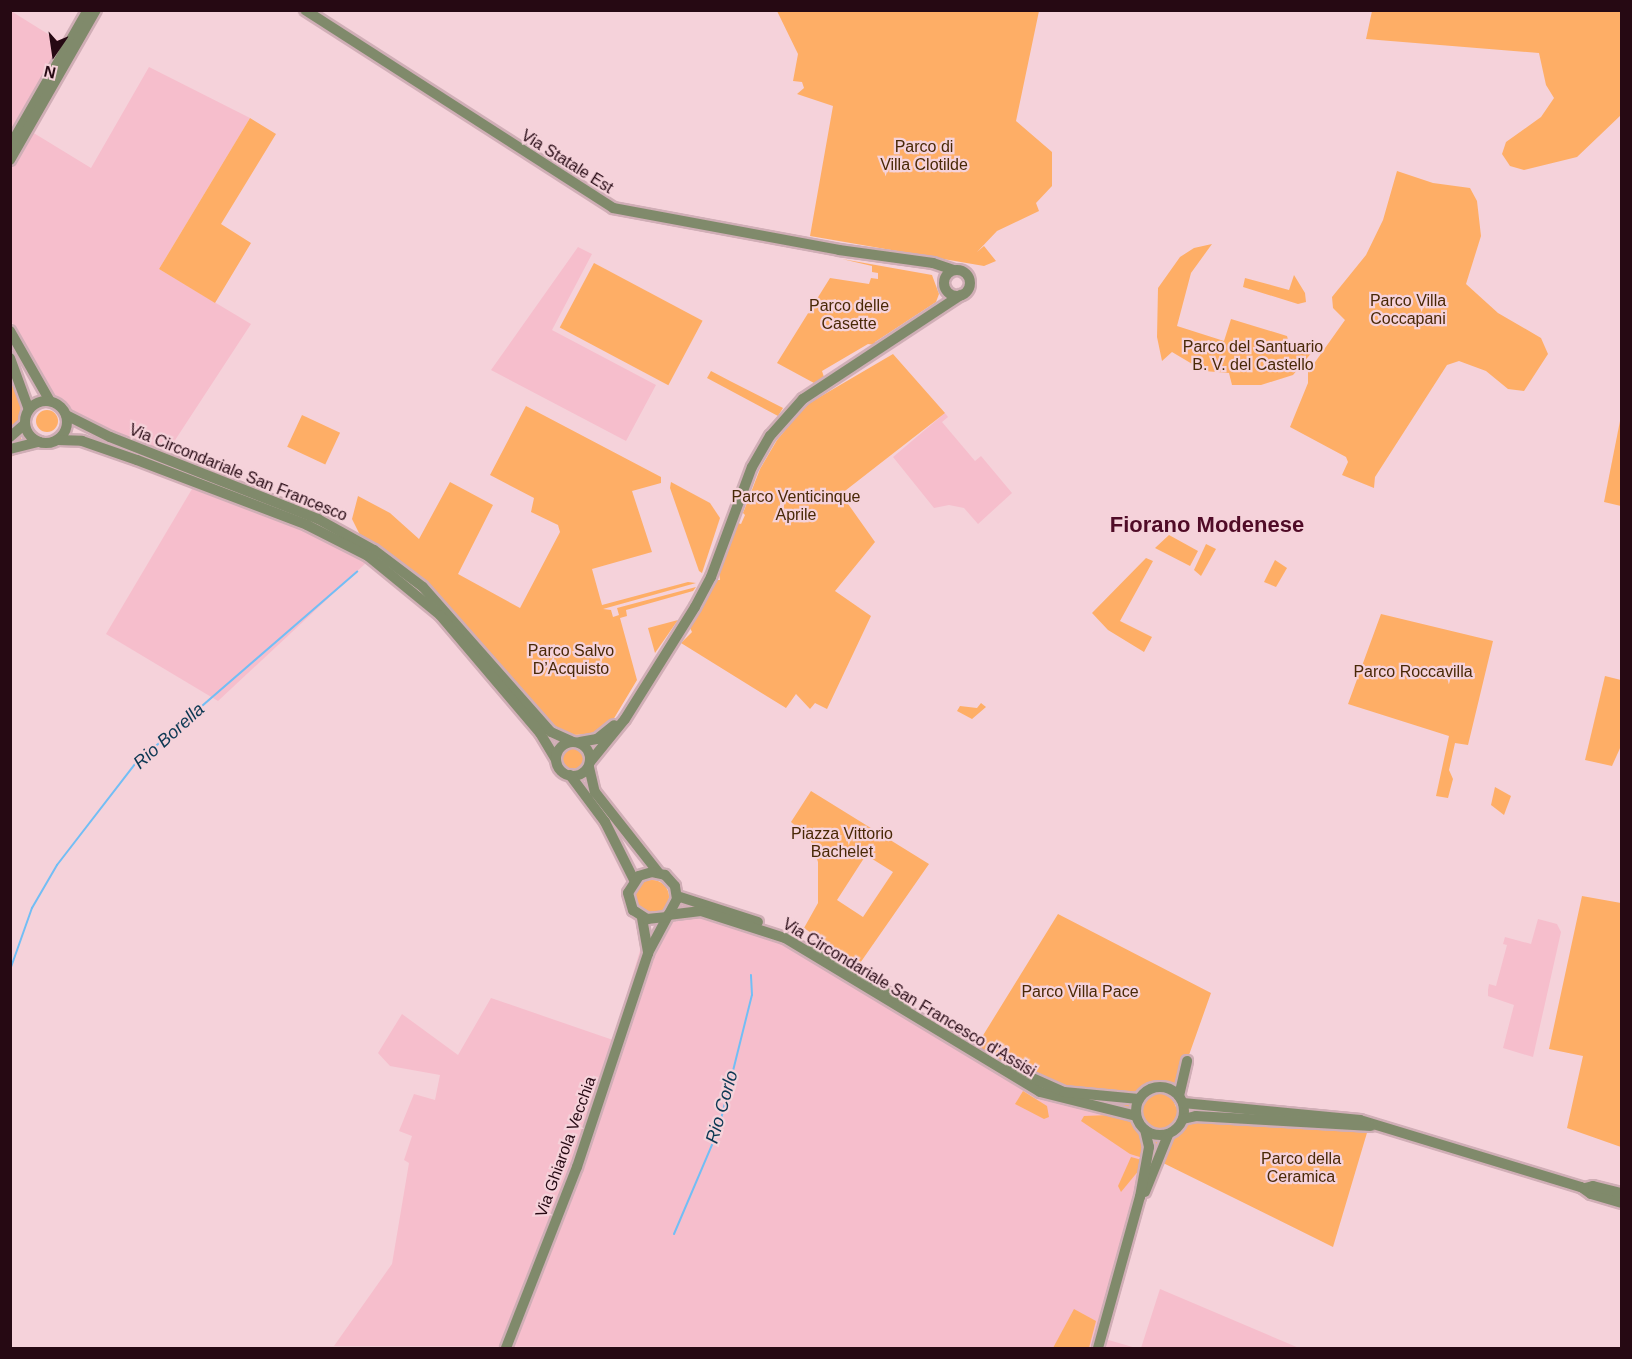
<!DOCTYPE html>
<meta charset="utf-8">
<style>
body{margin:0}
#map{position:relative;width:1632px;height:1359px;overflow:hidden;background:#f5d2da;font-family:Arial,sans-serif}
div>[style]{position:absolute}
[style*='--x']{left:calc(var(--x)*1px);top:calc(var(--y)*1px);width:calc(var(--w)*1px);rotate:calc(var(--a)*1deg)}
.built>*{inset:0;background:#f6becc}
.green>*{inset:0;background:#feae66;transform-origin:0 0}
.round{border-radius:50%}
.stream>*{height:2px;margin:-1px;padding:0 1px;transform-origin:1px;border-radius:1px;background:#72bef5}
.roads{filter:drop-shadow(2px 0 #d0aeb6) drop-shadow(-2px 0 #d0aeb6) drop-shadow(0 2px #d0aeb6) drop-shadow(0 -2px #d0aeb6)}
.tertiary>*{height:10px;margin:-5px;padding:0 5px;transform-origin:5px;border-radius:5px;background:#808a6b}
.tertiary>.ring{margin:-5px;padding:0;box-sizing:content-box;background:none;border:10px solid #808a6b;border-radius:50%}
span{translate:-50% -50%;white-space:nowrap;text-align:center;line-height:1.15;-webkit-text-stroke:4.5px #f5d2da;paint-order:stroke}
.park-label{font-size:16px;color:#492806}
.street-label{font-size:16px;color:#260913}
.water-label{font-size:18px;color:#0b3752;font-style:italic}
.district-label{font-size:22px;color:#500b27;font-weight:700}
.frame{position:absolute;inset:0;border:12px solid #260913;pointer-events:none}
.north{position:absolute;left:24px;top:24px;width:60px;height:60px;-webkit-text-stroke:4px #f5d2da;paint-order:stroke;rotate:193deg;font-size:16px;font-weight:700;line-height:24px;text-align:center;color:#260913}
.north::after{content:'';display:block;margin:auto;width:21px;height:27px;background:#260913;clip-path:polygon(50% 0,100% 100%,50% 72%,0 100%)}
</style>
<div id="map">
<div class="built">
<i style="clip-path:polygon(11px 11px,64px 44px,19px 124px,91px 168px,149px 67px,250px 118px,159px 269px,251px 324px,166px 454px,75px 417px,63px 401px,47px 394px,11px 320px)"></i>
<i style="clip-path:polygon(578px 247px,592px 254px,552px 330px,656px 385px,626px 441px,491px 370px)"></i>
<i style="clip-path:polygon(945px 413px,948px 417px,942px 422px,975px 461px,981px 456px,1012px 493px,978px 524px,964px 508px,949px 505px,934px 508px,893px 457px)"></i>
<i style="clip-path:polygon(212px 483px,359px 547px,367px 562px,218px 701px,106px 634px,192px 489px)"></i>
<i style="clip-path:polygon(682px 900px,766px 927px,973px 1050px,1114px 1105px,1152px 1129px,1151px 1157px,1105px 1339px,1136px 1348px,334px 1346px,392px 1264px,409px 1163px,404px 1160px,412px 1136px,399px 1131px,414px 1094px,435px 1100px,440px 1075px,390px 1066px,378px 1053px,402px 1014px,458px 1055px,491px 998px,613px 1040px,642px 944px)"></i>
<i style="clip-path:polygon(1538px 919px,1557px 924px,1561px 932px,1533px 1057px,1503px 1048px,1514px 1005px,1488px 996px,1488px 990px,1489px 984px,1496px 986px,1507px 945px,1503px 944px,1505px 937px,1531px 944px)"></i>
<i style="clip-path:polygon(1160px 1289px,1299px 1348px,1141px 1348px)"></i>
</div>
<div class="green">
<i style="clip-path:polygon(777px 11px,1039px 11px,1016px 121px,1052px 152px,1052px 186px,1036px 203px,1039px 211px,997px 231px,977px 252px,984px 246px,996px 261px,984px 266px,810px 236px,833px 106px,797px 94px,804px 88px,802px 82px,793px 81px,798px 54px)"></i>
<i style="clip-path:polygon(1372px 11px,1621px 11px,1621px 115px,1577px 157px,1524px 170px,1510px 166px,1502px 154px,1506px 142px,1541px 117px,1554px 98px,1546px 85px,1539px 53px,1366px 39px)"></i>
<i style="clip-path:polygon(250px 118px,276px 134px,221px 224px,251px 243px,215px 303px,159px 269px)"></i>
<i style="clip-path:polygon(1397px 171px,1433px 183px,1470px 188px,1477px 201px,1481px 236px,1466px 284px,1498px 313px,1541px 338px,1548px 354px,1524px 391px,1508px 389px,1486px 371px,1459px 361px,1447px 365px,1375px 477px,1374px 488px,1342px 475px,1348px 462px,1346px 457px,1290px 427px,1308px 383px,1308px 372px,1345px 320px,1333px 308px,1332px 297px,1366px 255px,1383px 220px)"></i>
<i style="clip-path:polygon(1212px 244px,1191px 273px,1177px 326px,1224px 341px,1231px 319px,1287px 336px,1289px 343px,1313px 351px,1293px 375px,1261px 385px,1232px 385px,1229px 373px,1204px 371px,1172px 352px,1162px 361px,1157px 337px,1158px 288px,1180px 257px,1194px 248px)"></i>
<i style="clip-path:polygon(842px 259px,932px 275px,939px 294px,936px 302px,875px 342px,876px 345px,868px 344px,822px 371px,824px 377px,814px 383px,777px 363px,830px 278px,869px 284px,871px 278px,878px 279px,878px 273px,872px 272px,872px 266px)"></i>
<i style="left:594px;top:263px;width:123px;height:73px;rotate:28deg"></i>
<i style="clip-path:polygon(1294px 275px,1305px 293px,1306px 302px,1298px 304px,1243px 287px,1245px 278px,1289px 290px)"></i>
<i style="clip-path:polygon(893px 354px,945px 413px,841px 494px,875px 542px,835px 591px,871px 616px,827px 709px,815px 703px,810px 709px,796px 694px,786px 708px,681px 643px,692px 632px,690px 628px,715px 580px,720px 580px,719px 571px,738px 523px,741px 524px,745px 515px,743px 513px,760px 469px,777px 440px,806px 405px)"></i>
<i style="clip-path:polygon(10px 371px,23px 400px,19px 415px,22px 451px,11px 457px)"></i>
<i style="clip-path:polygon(711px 371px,730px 381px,783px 408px,778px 416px,707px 378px)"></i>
<i style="clip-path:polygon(526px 406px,661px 477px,661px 483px,632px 491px,652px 552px,592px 569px,602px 605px,688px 582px,696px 583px,603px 609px,611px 610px,613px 617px,619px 615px,617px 608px,696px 587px,693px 591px,626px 610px,627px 616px,620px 618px,637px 680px,610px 725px,599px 734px,570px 735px,553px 728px,430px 588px,360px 535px,352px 519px,358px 496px,390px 513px,419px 539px,450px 482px,493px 505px,458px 574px,520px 608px,560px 532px,558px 525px,531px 512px,534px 498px,490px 475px)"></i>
<i class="round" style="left:36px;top:410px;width:22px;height:22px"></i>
<i style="left:302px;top:415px;width:42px;height:35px;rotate:25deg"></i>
<i style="clip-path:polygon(1621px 416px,1622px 506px,1621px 506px,1604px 502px)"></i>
<i style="clip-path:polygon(671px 482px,710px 503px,720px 518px,702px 573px,699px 571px,670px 488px)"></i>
<i style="clip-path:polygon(1169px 535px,1198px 551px,1190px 566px,1155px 548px)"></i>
<i style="clip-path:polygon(1206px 544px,1216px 549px,1201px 576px,1194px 570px)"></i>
<i style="clip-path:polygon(1146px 558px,1153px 561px,1120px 621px,1152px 637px,1144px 652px,1108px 630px,1092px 613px)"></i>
<i style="clip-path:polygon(1275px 560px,1287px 568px,1276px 587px,1264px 582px)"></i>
<i style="clip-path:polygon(1381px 614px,1493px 641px,1468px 745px,1455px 743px,1449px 770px,1453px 779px,1448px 798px,1436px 796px,1449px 736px,1348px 704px)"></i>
<i style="clip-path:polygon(678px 620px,655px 653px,648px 628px)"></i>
<i style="clip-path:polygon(1605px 676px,1621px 680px,1621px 746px,1612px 766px,1585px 760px)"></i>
<i style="clip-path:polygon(981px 703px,986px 707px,972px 719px,957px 711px,960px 706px,977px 708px)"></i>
<i class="round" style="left:562px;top:747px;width:22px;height:22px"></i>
<i style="clip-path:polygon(1495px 787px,1511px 796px,1504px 815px,1491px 805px)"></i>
<i style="clip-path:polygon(evenodd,811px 791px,929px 864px,858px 966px,804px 928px,818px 903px,818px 862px,810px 838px,791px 822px,811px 791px,866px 855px,893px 872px,863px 917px,837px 900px,866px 855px)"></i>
<i class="round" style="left:635px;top:880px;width:34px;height:34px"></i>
<i style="clip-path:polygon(1582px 896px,1621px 903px,1621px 1147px,1567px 1128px,1583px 1056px,1549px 1049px)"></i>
<i style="clip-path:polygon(1058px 914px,1211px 993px,1173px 1100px,1176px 1107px,1369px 1126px,1333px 1247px,1151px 1157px,1152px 1129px,1114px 1105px,1066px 1097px,974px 1050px)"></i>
<i style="clip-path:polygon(1023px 1091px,1047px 1106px,1049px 1117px,1044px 1119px,1015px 1104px)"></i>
<i style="clip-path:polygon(1109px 1115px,1131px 1121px,1145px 1141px,1143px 1158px,1130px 1154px,1081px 1121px,1084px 1116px)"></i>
<i style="clip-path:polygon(1131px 1157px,1142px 1160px,1140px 1169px,1121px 1192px,1118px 1186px)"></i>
<i style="clip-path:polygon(1074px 1309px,1096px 1321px,1089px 1348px,1053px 1348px)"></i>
</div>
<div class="stream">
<i style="--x:10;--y:970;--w:66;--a:-70.5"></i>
<i style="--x:32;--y:908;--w:50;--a:-59.8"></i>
<i style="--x:57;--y:865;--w:128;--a:-52.3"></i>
<i style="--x:135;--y:764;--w:294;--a:-40.9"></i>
<i style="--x:674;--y:1234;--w:112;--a:-66.9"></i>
<i style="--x:718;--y:1131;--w:140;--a:-76"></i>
<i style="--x:752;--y:995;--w:20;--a:-93"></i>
</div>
<div class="roads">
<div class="tertiary">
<i style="--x:305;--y:10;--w:366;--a:32.7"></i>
<i style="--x:613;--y:208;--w:230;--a:10.5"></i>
<i style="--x:839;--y:250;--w:95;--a:7.9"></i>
<i style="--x:933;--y:263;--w:21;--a:19"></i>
<i style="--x:10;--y:146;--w:157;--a:-60.2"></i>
<i style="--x:10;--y:160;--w:173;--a:-60.2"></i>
<i class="ring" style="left:944px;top:270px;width:16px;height:16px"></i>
<i style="--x:10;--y:331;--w:81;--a:60.3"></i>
<i style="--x:10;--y:358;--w:55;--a:69.9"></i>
<i class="ring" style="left:25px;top:401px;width:32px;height:32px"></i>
<i style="--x:66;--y:415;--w:49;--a:26.6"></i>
<i style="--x:110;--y:437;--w:224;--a:21.5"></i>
<i style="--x:318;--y:519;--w:64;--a:29"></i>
<i style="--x:374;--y:550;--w:61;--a:37.1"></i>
<i style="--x:423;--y:587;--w:193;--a:48.6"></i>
<i style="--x:551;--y:732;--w:22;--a:24"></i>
<i style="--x:10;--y:437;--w:20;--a:-41"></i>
<i style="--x:58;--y:440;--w:24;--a:2"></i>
<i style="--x:82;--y:441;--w:58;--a:19.1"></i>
<i style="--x:137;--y:460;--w:182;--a:20.9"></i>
<i style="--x:307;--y:525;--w:68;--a:26.9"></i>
<i style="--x:368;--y:556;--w:93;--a:39.3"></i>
<i style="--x:440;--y:615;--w:155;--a:49.7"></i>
<i style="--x:540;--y:733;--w:31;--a:59"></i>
<i style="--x:10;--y:449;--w:30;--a:-14"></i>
<i class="ring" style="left:556px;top:742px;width:24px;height:24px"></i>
<i style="--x:580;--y:742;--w:17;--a:-10"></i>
<i style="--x:597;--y:739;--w:22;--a:-39"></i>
<i style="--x:590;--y:762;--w:55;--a:-50.9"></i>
<i style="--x:625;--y:719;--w:132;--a:-58"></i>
<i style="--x:695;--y:607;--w:34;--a:-62"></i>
<i style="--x:711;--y:577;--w:117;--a:-69.6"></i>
<i style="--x:752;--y:467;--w:36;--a:-60"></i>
<i style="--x:770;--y:436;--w:50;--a:-48.3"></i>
<i style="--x:803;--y:399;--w:189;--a:-33.4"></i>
<i style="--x:589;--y:767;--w:26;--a:77"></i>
<i style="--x:595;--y:792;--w:102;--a:51.8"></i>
<i style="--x:570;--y:775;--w:59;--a:53.3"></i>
<i style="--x:605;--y:822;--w:65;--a:63.4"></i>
<i style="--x:677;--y:896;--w:85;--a:17.8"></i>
<i style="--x:668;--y:915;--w:33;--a:-7"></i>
<i style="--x:701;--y:911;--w:88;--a:17.8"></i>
<i style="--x:785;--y:938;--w:298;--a:31.1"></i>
<i style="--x:1040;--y:1092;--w:99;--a:14"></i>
<i style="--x:642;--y:918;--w:36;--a:80"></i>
<i style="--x:813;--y:947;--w:110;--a:31.7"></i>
<i style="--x:1010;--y:1068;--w:59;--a:24"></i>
<i style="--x:1064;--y:1092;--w:75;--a:5.3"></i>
<i class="ring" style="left:1136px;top:1087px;width:38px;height:38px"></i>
<i style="--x:1179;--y:1096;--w:36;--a:-77"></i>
<i style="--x:1183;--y:1103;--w:178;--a:5.5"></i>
<i style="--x:1360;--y:1120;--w:231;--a:16.9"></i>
<i style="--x:1581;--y:1187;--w:12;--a:35"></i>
<i style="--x:1591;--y:1194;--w:32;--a:16"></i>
<i style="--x:1183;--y:1119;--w:13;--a:-13"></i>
<i style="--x:1196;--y:1116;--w:175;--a:3.3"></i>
<i style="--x:1585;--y:1188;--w:8;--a:-14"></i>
<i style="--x:1593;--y:1186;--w:30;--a:14"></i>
<i style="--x:1145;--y:1192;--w:61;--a:-68"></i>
<i style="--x:506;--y:1348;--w:194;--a:-68.6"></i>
<i style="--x:577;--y:1167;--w:225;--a:-71.6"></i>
<i style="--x:648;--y:953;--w:61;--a:-61.8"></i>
<i style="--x:677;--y:899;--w:13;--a:-99"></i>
<i style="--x:675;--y:886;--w:15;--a:-132"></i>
<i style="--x:665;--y:875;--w:13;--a:-167"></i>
<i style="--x:652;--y:872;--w:14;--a:163"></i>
<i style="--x:639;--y:876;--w:20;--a:123"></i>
<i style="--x:628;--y:893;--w:18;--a:74"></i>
<i style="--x:633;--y:910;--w:17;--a:33"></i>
<i style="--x:647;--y:919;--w:18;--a:-6"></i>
<i style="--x:1098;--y:1348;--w:157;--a:-74.5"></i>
<i style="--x:1140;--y:1197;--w:51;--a:-79.8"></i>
<i style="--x:1149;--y:1147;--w:17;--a:-103"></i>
</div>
</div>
<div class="park-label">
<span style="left:924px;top:156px">Parco di<br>Villa Clotilde</span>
<span style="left:1408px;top:310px">Parco Villa<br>Coccapani</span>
<span style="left:849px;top:315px">Parco delle<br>Casette</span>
<span style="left:1253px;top:356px">Parco del Santuario<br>B. V. del Castello</span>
<span style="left:796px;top:506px">Parco Venticinque<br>Aprile</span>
<span style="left:571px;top:660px">Parco Salvo<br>D’Acquisto</span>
<span style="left:1413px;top:672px">Parco Roccavilla</span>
<span style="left:842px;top:843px">Piazza Vittorio<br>Bachelet</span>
<span style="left:1080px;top:992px">Parco Villa Pace</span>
<span style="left:1301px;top:1168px">Parco della<br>Ceramica</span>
</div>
<div class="street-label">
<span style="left:567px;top:162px;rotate:32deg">Via Statale Est</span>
<span style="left:238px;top:473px;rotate:22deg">Via Circondariale San Francesco</span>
<span style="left:909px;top:998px;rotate:31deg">Via Circondariale San Francesco d'Assisi</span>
<span style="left:566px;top:1147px;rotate:-70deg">Via Ghiarola Vecchia</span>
</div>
<div class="water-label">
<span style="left:169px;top:736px;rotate:-42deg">Rio Borella</span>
<span style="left:722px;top:1107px;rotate:-74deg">Rio Corlo</span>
</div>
<div class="district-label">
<span style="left:1207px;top:525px">Fiorano Modenese</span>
</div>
<div class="frame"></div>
<div class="north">N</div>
</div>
